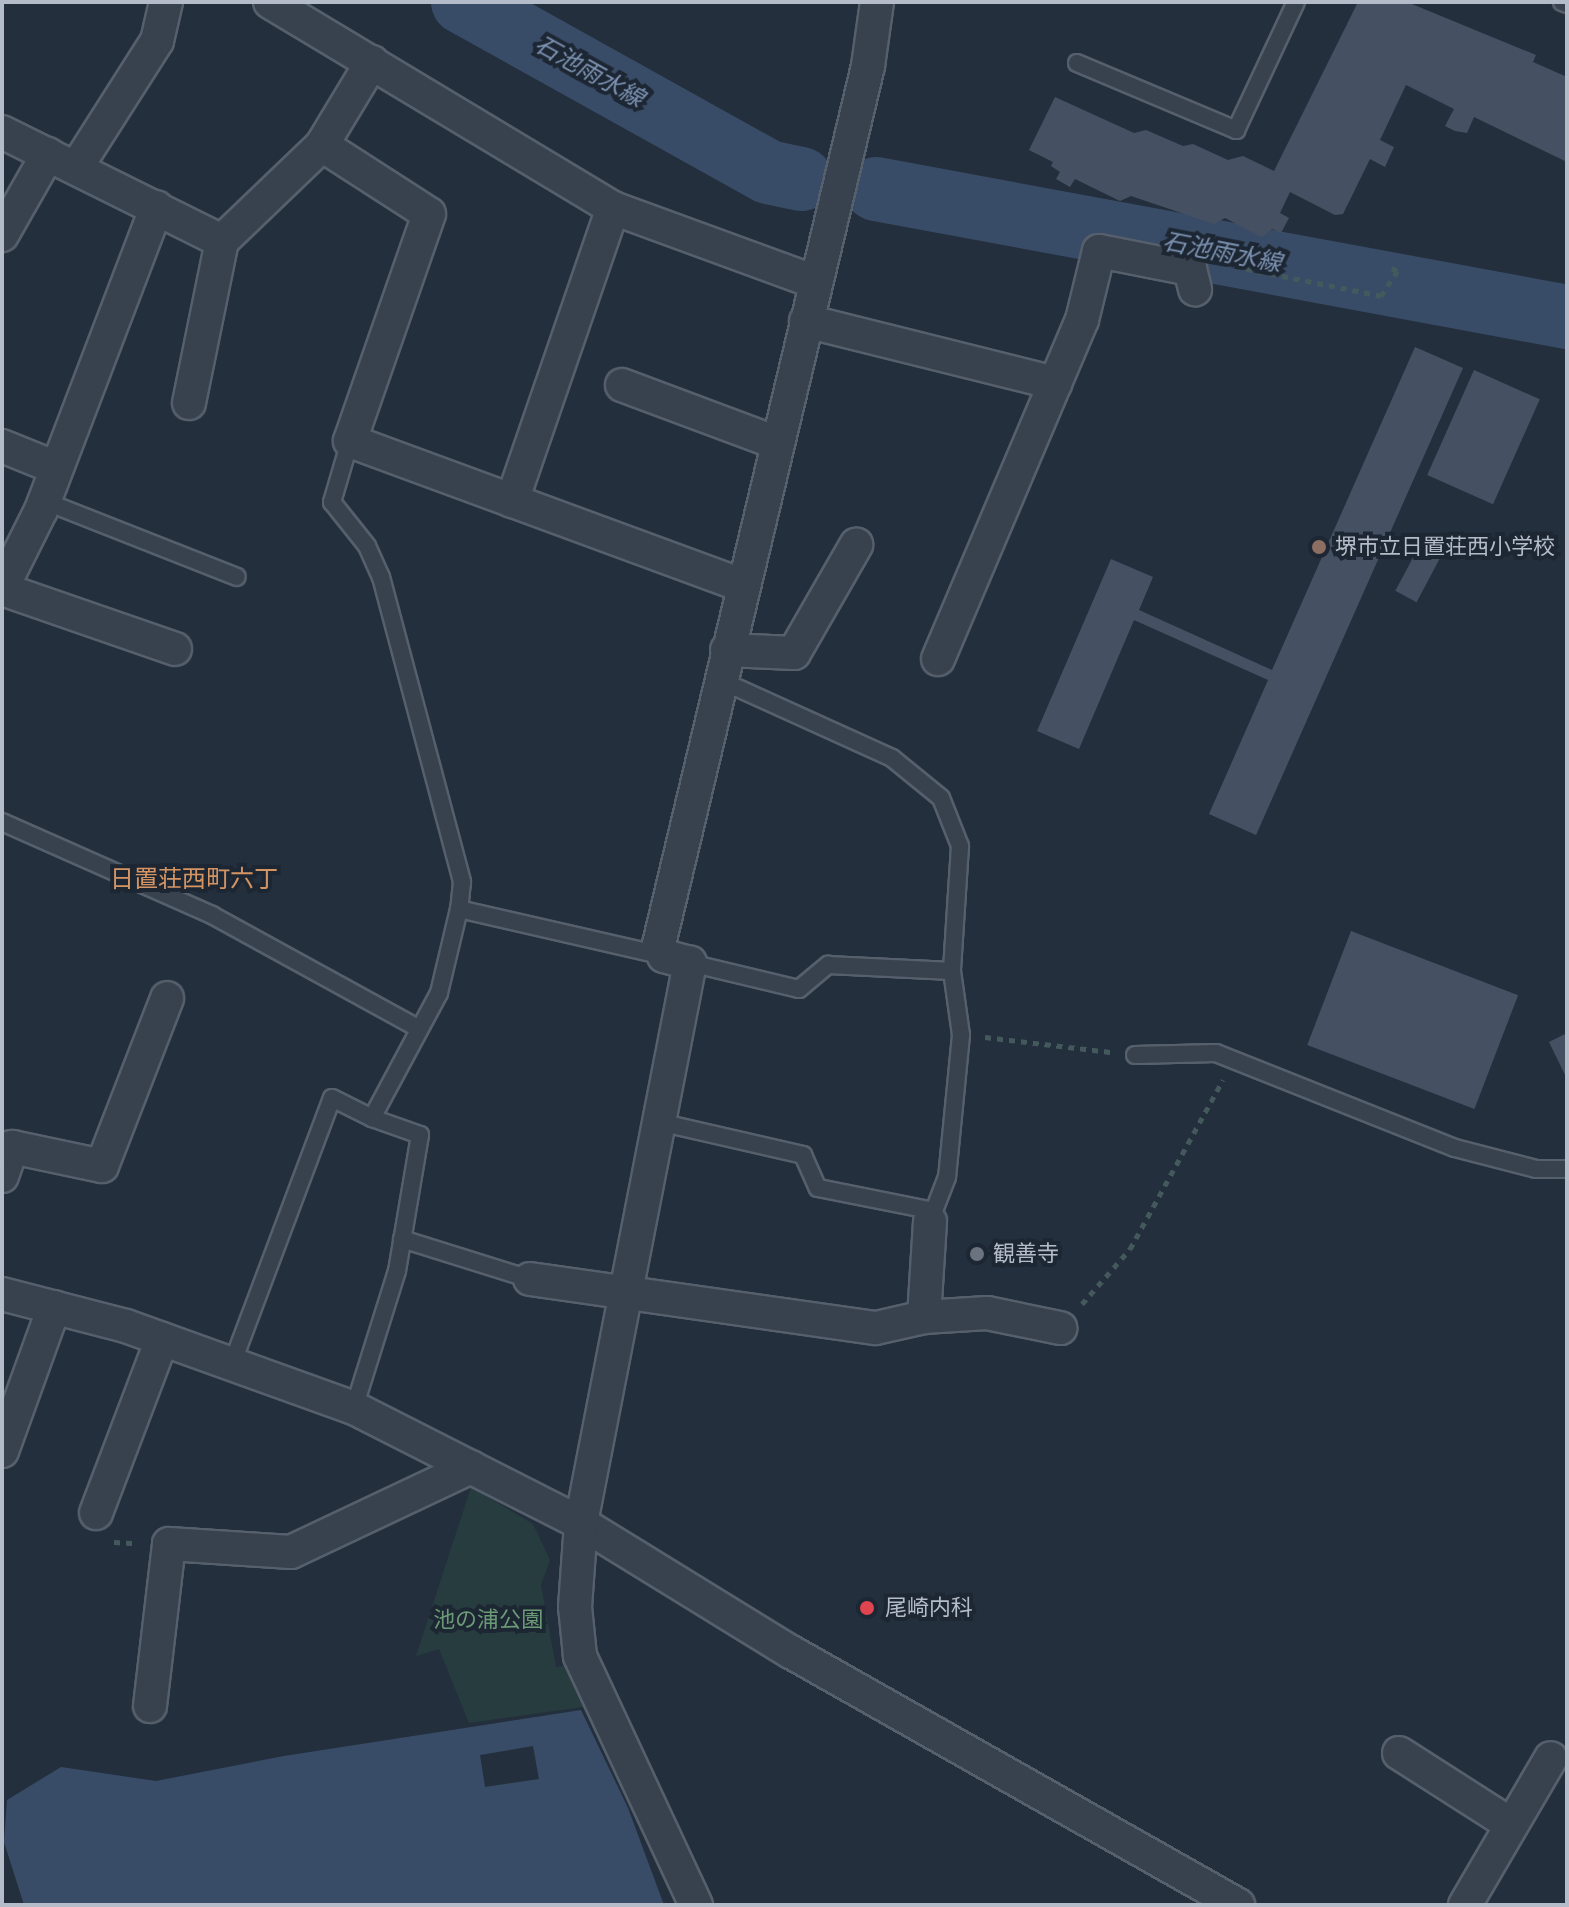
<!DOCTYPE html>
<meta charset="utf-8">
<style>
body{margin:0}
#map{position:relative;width:1569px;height:1907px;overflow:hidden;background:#242f3e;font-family:"Work Sans","Noto Sans JP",sans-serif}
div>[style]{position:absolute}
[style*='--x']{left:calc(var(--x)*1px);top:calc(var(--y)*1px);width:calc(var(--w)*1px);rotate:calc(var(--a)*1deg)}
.green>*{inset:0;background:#263c3f}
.water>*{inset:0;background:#394c67}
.river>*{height:64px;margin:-32px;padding:0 32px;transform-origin:32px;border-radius:32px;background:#394c67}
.building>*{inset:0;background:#455162;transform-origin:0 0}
.path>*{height:5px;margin-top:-2.5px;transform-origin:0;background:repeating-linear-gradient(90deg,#44595c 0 6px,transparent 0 12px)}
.roads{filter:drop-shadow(2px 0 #565f6c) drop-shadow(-2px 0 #565f6c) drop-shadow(0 2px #565f6c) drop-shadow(0 -2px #565f6c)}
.service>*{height:16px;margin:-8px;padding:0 8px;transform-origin:8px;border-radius:8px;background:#38414e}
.minor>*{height:32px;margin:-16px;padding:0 16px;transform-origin:16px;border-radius:16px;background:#38414e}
.dots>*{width:22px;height:22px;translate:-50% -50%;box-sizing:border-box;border:4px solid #1d2633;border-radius:50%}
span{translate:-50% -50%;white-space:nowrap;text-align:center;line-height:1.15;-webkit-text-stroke:8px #1d2633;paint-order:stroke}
.poi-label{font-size:22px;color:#b4bcc9}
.left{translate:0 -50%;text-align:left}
.park-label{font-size:22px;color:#6b9a76}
.water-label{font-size:24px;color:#7c92b1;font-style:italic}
.neighbourhood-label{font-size:24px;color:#d59563}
.frame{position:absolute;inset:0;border:4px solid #b4bcc9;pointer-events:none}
</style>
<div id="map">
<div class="green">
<i style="clip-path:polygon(471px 1487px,533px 1524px,550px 1560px,541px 1585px,556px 1667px,570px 1665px,590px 1706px,469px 1723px,439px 1649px,416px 1656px)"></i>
</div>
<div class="water">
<i style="clip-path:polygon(evenodd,581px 1710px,628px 1808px,664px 1905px,24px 1905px,4px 1842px,7px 1800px,61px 1767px,156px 1781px,284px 1756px,581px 1710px,533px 1746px,539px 1779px,485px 1787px,480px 1755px,533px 1746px)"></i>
</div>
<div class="river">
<i style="--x:463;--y:2;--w:349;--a:29.1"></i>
<i style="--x:768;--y:172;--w:34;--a:12"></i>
<i style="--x:876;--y:189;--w:703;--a:10.49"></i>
</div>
<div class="building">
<i style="clip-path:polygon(1358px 2px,1407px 2px,1536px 55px,1533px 62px,1567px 77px,1567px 162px,1474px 117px,1467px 133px,1455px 131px,1445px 126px,1454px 109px,1406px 85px,1380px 140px,1394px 147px,1385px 167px,1370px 159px,1343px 214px,1335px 215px,1290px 192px,1280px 213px,1289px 218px,1281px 233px,1272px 229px,1262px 237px,1225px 218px,1214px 224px,1131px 196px,1120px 201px,1075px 179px,1070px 187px,1056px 179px,1060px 172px,1051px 166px,1053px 162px,1029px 150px,1055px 97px,1134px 133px,1146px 130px,1183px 146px,1193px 144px,1228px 160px,1243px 156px,1274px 171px)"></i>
<i style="clip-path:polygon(1415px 347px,1463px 368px,1256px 835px,1209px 814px,1268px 680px,1134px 620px,1079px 749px,1037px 731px,1111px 559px,1153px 577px,1139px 610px,1272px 670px)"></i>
<i style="left:1474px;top:370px;width:72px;height:115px;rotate:24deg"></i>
<i style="left:1424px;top:537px;width:24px;height:61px;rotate:28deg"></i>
<i style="left:1351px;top:931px;width:179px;height:122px;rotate:21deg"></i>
<i style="clip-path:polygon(1567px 1033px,1567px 1079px,1549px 1042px)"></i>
</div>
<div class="path">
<i style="--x:1223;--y:264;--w:161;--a:11.4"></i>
<i style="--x:1381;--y:296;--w:30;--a:-57"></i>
<i style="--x:1397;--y:271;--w:12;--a:-149"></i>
<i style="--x:985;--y:1037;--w:126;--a:6.8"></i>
<i style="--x:1082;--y:1304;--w:73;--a:-48.9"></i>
<i style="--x:1130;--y:1249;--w:193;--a:-61.2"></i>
<i style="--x:114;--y:1542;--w:22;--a:3"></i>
</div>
<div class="roads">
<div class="service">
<i style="--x:1562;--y:2;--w:5;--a:22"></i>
<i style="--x:1077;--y:63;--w:173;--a:22.8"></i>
<i style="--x:1236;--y:130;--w:141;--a:-64.9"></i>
<i style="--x:350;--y:441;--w:64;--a:106.4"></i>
<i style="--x:332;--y:502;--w:56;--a:51.5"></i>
<i style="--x:367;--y:546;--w:34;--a:66"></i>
<i style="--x:381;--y:577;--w:316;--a:75.1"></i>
<i style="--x:462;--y:882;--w:27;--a:96"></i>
<i style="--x:44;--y:501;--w:207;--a:21.5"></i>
<i style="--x:720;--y:680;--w:189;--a:24.4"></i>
<i style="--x:892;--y:758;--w:63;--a:39.2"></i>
<i style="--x:941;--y:798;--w:52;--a:68.4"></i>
<i style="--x:960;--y:846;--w:125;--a:93.7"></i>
<i style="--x:952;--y:971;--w:65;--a:82"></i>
<i style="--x:961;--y:1035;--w:143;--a:95.6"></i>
<i style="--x:947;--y:1177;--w:47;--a:111.1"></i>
<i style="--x:2;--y:822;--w:230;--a:23.9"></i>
<i style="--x:212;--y:915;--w:236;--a:28.8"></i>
<i style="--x:690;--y:963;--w:112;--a:13.4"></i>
<i style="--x:799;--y:989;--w:38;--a:-40"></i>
<i style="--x:828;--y:965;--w:124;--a:2.8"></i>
<i style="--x:1135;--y:1055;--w:81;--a:-1.4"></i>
<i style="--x:1216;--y:1053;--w:257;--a:21.7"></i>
<i style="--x:1455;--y:1148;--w:84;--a:14.5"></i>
<i style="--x:1536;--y:1169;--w:31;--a:0"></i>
<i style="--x:659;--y:1122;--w:148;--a:12.9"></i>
<i style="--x:803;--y:1155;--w:36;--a:66"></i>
<i style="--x:818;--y:1188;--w:118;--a:11.2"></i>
<i style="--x:402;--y:1239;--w:134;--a:17.4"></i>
<i style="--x:232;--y:1364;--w:284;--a:-69.4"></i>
<i style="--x:332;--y:1098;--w:45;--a:26.6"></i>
<i style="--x:354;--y:1408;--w:144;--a:-72.6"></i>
<i style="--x:397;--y:1271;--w:138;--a:-80.4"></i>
<i style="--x:420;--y:1135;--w:51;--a:-160.5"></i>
<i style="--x:372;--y:1118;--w:142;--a:-61.8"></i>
<i style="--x:439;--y:993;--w:86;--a:-76.6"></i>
<i style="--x:459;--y:909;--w:210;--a:12.9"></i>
</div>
<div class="minor">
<i style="--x:270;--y:2;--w:400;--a:31"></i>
<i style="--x:613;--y:208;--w:215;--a:20.1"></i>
<i style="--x:372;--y:62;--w:97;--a:121.1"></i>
<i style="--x:322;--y:145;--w:127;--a:32.8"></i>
<i style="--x:429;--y:214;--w:240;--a:109.2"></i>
<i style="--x:350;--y:441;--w:418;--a:20.2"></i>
<i style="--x:2;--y:132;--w:246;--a:26.4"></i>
<i style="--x:222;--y:241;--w:139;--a:-43.8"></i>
<i style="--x:76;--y:168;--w:151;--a:-57.5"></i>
<i style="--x:157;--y:41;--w:40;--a:-77"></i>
<i style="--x:2;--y:235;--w:93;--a:-60.4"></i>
<i style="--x:806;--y:321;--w:257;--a:14"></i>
<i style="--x:622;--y:385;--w:165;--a:20.5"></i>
<i style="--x:189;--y:403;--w:165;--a:-78.5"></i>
<i style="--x:2;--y:446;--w:56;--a:22"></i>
<i style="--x:512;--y:501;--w:310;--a:-71"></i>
<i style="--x:2;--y:588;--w:87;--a:-63.4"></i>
<i style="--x:41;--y:510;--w:324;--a:-69.1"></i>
<i style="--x:2;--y:589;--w:183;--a:19.1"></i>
<i style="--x:727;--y:650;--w:67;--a:2.6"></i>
<i style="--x:794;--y:653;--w:125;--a:-60.1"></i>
<i style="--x:938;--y:659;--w:368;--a:-67"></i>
<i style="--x:1082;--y:320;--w:71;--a:-76.2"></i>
<i style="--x:1099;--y:251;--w:93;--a:11.2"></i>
<i style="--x:1190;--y:269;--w:21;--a:76"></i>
<i style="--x:2;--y:1176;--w:31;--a:-71"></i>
<i style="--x:12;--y:1147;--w:92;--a:11.9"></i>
<i style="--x:102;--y:1166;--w:180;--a:-68.8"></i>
<i style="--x:530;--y:1279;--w:349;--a:8.1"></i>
<i style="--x:876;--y:1328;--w:49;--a:-12.9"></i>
<i style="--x:924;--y:1317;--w:63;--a:-3.6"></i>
<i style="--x:987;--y:1313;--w:75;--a:11.6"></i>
<i style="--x:2;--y:1294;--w:128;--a:14.5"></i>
<i style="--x:126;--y:1326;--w:242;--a:19.8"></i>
<i style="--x:354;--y:1408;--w:254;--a:26.9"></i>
<i style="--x:581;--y:1523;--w:246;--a:31.6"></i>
<i style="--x:791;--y:1652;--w:514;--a:29.51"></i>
<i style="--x:924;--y:1317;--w:96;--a:-86.4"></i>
<i style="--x:2;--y:1451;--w:153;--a:-70.1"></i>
<i style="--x:96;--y:1513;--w:186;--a:-69.2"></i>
<i style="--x:150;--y:1706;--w:163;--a:-83.3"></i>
<i style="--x:169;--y:1544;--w:122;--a:3.8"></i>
<i style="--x:291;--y:1552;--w:199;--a:-25.3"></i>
<i style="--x:1399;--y:1753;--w:132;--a:32.6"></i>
<i style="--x:696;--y:1905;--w:275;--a:-115"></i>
<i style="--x:580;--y:1656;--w:49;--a:-95.8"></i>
<i style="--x:575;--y:1607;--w:84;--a:-85.9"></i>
<i style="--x:581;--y:1523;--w:571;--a:-78.99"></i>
<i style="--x:690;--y:963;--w:27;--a:-165"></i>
<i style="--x:664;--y:956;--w:13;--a:-113"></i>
<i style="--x:659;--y:944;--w:903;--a:-76.61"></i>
<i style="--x:868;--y:66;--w:65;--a:-82"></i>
<i style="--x:1465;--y:1905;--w:170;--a:-59.7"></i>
</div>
</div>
<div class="dots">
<i style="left:1319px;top:547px;background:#8d6e63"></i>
<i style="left:977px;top:1254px;background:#6b7280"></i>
<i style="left:867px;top:1608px;background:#e0444e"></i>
</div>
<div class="poi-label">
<span class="left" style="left:1335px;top:547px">堺市立日置荘西小学校</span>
<span class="left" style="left:993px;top:1254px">観善寺</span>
<span class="left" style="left:885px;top:1608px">尾崎内科</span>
</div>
<div class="park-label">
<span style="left:488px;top:1620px">池の浦公園</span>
</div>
<div class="water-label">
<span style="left:589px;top:72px;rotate:29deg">石池雨水線</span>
<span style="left:1222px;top:253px;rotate:11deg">石池雨水線</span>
</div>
<div class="neighbourhood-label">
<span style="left:194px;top:880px">日置荘西町六丁</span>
</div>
<div class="frame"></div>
</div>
